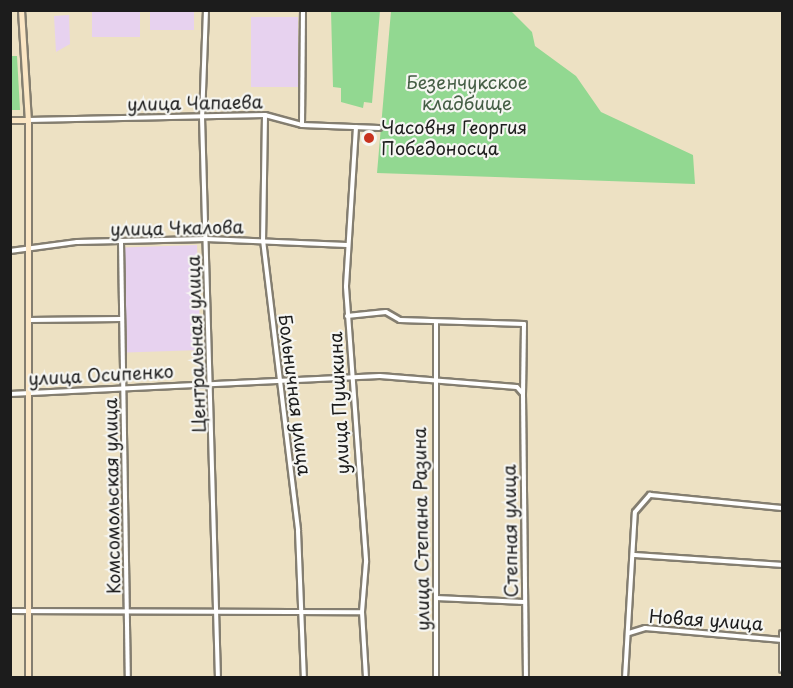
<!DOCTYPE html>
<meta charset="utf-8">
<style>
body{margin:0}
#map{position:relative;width:793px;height:688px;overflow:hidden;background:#ede1c3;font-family:"Playpen Sans",sans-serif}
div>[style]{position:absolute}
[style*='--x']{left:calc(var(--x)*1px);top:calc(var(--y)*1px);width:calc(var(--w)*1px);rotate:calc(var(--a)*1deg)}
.built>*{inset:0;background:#e7d2ef;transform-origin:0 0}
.green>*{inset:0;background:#92d891}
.roads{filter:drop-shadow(2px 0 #847e70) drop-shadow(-2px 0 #847e70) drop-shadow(0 2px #847e70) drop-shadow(0 -2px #847e70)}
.street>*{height:4px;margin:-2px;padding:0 2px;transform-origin:2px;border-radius:2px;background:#fff}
.secondary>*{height:5px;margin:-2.5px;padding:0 2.5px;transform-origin:2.5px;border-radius:2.5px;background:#fbe6c4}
.dots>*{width:16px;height:16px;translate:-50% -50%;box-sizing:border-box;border:3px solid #f6f6f2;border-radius:50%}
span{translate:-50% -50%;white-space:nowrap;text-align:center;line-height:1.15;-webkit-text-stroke:4.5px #f6f6f2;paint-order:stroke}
.park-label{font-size:18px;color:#455e45}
.street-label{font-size:18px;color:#1c1c1c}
.poi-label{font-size:18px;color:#1c1c1c}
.left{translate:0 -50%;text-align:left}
.frame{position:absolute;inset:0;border:12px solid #1c1c1c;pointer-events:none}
</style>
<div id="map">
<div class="built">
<i style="left:92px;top:11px;width:48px;height:26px"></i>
<i style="left:150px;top:11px;width:44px;height:19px"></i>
<i style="clip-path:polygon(69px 15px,70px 44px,56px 52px,54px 16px)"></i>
<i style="left:251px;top:17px;width:47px;height:70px"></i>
<i style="left:197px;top:245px;width:105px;height:74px;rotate:88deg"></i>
</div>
<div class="green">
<i style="clip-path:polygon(510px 10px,532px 32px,535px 46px,576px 76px,601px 112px,693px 155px,695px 184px,377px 173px,391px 11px)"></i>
<i style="clip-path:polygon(331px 11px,380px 11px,372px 103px,364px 102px,363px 108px,341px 102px,341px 88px,333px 87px)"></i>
<i style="clip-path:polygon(10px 56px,17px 56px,20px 110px,11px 110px)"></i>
</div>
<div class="roads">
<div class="street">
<i style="--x:206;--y:10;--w:107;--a:92.1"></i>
<i style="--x:202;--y:117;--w:561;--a:88.37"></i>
<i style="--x:265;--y:115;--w:125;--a:90.9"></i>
<i style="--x:263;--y:240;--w:293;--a:83.1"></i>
<i style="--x:298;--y:531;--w:147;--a:87.7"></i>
<i style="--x:28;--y:120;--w:237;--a:-1.2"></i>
<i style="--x:265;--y:115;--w:38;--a:15"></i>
<i style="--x:302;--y:125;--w:77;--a:2.2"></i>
<i style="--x:302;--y:125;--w:115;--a:-89.5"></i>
<i style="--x:356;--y:127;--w:160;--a:93.6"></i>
<i style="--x:346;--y:287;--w:276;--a:85.8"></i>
<i style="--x:366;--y:562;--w:50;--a:94.6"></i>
<i style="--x:362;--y:612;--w:66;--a:86.5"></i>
<i style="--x:121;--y:242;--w:436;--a:89.1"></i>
<i style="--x:10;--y:251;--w:68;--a:-7.7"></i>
<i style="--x:77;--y:242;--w:129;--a:-1.3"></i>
<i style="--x:206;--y:239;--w:141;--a:2.4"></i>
<i style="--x:347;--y:316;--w:39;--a:-6"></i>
<i style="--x:386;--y:312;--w:16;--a:30"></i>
<i style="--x:400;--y:320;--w:124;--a:1.8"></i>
<i style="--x:524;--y:324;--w:69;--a:90.8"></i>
<i style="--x:29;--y:320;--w:92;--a:-0.6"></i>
<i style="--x:10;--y:394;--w:370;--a:-2.8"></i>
<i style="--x:380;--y:376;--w:137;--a:4.6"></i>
<i style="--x:517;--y:387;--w:9;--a:49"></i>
<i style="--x:523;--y:394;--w:284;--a:89.4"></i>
<i style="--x:633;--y:555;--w:149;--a:3.8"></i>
<i style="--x:436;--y:598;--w:89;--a:2.6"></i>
<i style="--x:10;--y:611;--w:352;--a:0.2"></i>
<i style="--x:629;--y:633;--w:17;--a:-17"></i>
<i style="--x:645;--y:628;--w:138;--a:5"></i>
<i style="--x:782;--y:633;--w:37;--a:90"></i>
<i style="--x:436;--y:678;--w:355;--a:-90"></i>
<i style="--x:625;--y:678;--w:166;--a:-86.6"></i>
<i style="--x:635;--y:512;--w:23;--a:-49"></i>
<i style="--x:650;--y:495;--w:133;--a:5.6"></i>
</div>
<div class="secondary">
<i style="--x:21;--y:10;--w:110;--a:86.4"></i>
<i style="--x:28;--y:120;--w:558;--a:90"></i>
<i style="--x:10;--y:120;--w:18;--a:0"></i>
</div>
</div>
<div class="dots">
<i style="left:369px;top:138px;background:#c8321e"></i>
</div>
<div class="park-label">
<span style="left:467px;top:93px">Безенчукское<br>кладбище</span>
</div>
<div class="street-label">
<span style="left:195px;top:103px;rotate:-1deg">улица Чапаева</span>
<span style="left:177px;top:228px;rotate:-1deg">улица Чкалова</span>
<span style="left:196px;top:344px;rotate:-92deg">Центральная улица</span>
<span style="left:101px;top:375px;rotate:-3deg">улица Осипенко</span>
<span style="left:295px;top:395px;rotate:83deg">Больничная улица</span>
<span style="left:339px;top:403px;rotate:-93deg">улица Пушкина</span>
<span style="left:112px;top:496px;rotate:-91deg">Комсомольская улица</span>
<span style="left:421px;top:529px;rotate:-91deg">улица Степана Разина</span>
<span style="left:510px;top:531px;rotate:-91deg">Степная улица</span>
<span style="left:706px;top:620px;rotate:4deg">Новая улица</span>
</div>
<div class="poi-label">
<span class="left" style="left:381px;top:138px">Часовня Георгия<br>Победоносца</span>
</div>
<div class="frame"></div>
</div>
